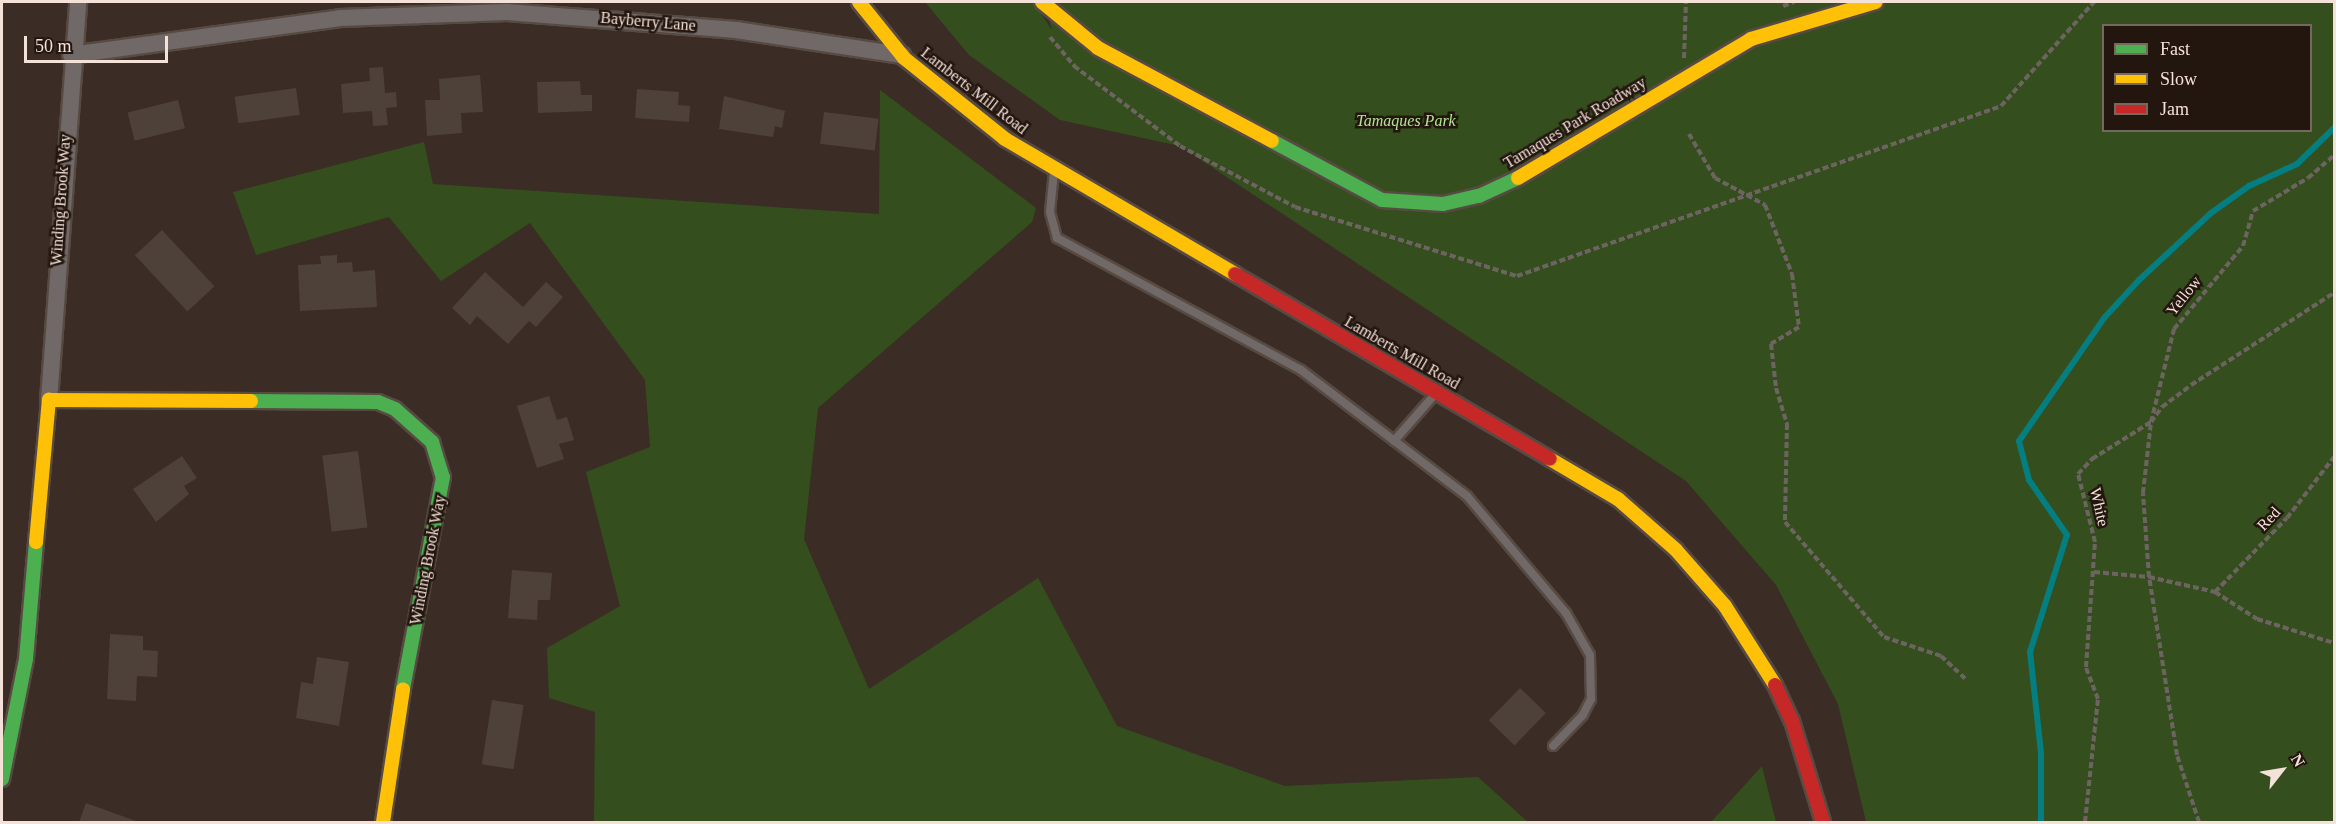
<!DOCTYPE html>
<style>
body{margin:0}
#map{position:relative;width:2336px;height:824px;overflow:hidden;background:#3b2c25;font-family:"Times New Roman",serif}
div>[style]{position:absolute}
[style*='--x']{left:calc(var(--x)*1px);top:calc(var(--y)*1px);width:calc(var(--w)*1px);rotate:calc(var(--a)*1deg)}
.green>*{inset:0;background:#344f1d}
.stream>*{height:6px;margin:-3px;padding:0 3px;transform-origin:3px;border-radius:3px;background:#057e81}
.building>*{inset:0;background:#4e413a;transform-origin:0 0}
.path>*{height:4px;margin-top:-2px;transform-origin:0;background:repeating-linear-gradient(90deg,#6d6461 0 6px,transparent 0 9px)}
.roads{filter:drop-shadow(2px 0 #574a43) drop-shadow(-2px 0 #574a43) drop-shadow(0 2px #574a43) drop-shadow(0 -2px #574a43)}
.lane>*{height:8px;margin:-4px;padding:0 4px;transform-origin:4px;border-radius:4px;background:#716967}
.street>*{height:16px;margin:-8px;padding:0 8px;transform-origin:8px;border-radius:8px;background:#716967}
.fast>*{height:14px;margin:-7px;padding:0 7px;transform-origin:7px;border-radius:7px;background:#4caf50}
.slow>*{height:14px;margin:-7px;padding:0 7px;transform-origin:7px;border-radius:7px;background:#ffc107}
.jam>*{height:14px;margin:-7px;padding:0 7px;transform-origin:7px;border-radius:7px;background:#c62828}
span{translate:-50% -50%;white-space:nowrap;text-align:center;line-height:1.15;-webkit-text-stroke:5px #22160f;paint-order:stroke}
.street-label{font-size:16px;color:#f4e1d8}
.park-label{font-size:16px;color:#b0e691;font-style:italic}
.frame{position:absolute;inset:0;border:3px solid #f4e1d8;pointer-events:none}
.legend{position:absolute;left:2102px;top:24px;width:210px;height:108px;box-sizing:border-box;background:#22160f;border:2px solid #76675f;margin:0;padding:8px 10px;list-style:none;font-size:18px;color:#f4e1d8}
.legend li{display:flex;align-items:center;gap:12px;height:30px}
.legend b{width:30px;border:2px solid #76675f}
.north{position:absolute;left:2252px;top:740px;width:60px;height:60px;-webkit-text-stroke:4px #22160f;paint-order:stroke;rotate:59deg;font-size:16px;font-weight:700;line-height:24px;text-align:center;color:#f4e1d8}
.north::after{content:'';display:block;margin:auto;width:21px;height:27px;background:#f4e1d8;clip-path:polygon(50% 0,100% 100%,50% 72%,0 100%)}
.scale{position:absolute;left:24px;top:36px;width:144px;height:27px;box-sizing:border-box;border:3px solid #f4e1d8;border-top:0;padding-left:8px;font-size:18px;line-height:21px;white-space:nowrap;color:#f4e1d8;-webkit-text-stroke:4px #22160f;paint-order:stroke}
</style>
<div id="map">
<div class="green">
<i style="clip-path:polygon(evenodd,925px 2px,1033px 2px,1052px 30px,1044px 2px,2334px 2px,2334px 822px,1866px 822px,1838px 704px,1776px 585px,1686px 481px,1180px 146px,1060px 120px,969px 55px,925px 2px,2104px 26px,2310px 26px,2310px 130px,2104px 130px,2104px 26px)"></i>
<i style="clip-path:polygon(880px 90px,1036px 208px,1032px 222px,818px 408px,804px 539px,869px 689px,1038px 578px,1117px 726px,1285px 786px,1478px 777px,1528px 822px,594px 822px,595px 712px,549px 698px,547px 648px,620px 606px,586px 472px,650px 447px,645px 380px,530px 223px,441px 281px,389px 217px,256px 255px,233px 192px,424px 142px,433px 184px,879px 214px)"></i>
<i style="clip-path:polygon(1762px 766px,1776px 822px,1711px 822px)"></i>
</div>
<div class="stream">
<i style="--x:2041;--y:822;--w:69;--a:-90"></i>
<i style="--x:2041;--y:753;--w:102;--a:-96.2"></i>
<i style="--x:2030;--y:652;--w:123;--a:-72.5"></i>
<i style="--x:2067;--y:535;--w:67;--a:-124.6"></i>
<i style="--x:2029;--y:480;--w:40;--a:-104.4"></i>
<i style="--x:2019;--y:441;--w:151;--a:-55.3"></i>
<i style="--x:2105;--y:317;--w:50;--a:-47.4"></i>
<i style="--x:2139;--y:280;--w:98;--a:-42.9"></i>
<i style="--x:2211;--y:213;--w:47;--a:-35.4"></i>
<i style="--x:2249;--y:186;--w:53;--a:-24.6"></i>
<i style="--x:2297;--y:164;--w:52;--a:-44.2"></i>
</div>
<div class="building">
<i style="clip-path:polygon(383px 67px,385px 93px,396px 92px,397px 107px,386px 108px,388px 125px,373px 126px,372px 111px,343px 113px,341px 84px,370px 81px,369px 68px)"></i>
<i style="clip-path:polygon(480px 75px,483px 112px,461px 113px,462px 133px,427px 136px,425px 100px,440px 100px,439px 79px)"></i>
<i style="clip-path:polygon(580px 81px,581px 95px,592px 95px,592px 111px,538px 113px,537px 82px)"></i>
<i style="left:296px;top:88px;width:27px;height:62px;rotate:82deg"></i>
<i style="clip-path:polygon(637px 89px,679px 92px,678px 105px,690px 106px,689px 122px,635px 118px)"></i>
<i style="clip-path:polygon(724px 96px,785px 111px,782px 128px,775px 126px,773px 137px,719px 129px)"></i>
<i style="left:178px;top:100px;width:29px;height:52px;rotate:76deg"></i>
<i style="left:824px;top:112px;width:55px;height:32px;rotate:7deg"></i>
<i style="left:162px;top:230px;width:77px;height:37px;rotate:47deg"></i>
<i style="clip-path:polygon(337px 255px,337px 263px,352px 262px,353px 272px,375px 270px,377px 307px,300px 311px,298px 265px,321px 264px,320px 256px)"></i>
<i style="clip-path:polygon(485px 272px,523px 307px,546px 282px,563px 297px,536px 327px,529px 321px,508px 344px,477px 316px,470px 325px,452px 308px)"></i>
<i style="clip-path:polygon(549px 396px,557px 420px,567px 417px,574px 440px,559px 444px,564px 459px,537px 468px,517px 406px)"></i>
<i style="left:358px;top:451px;width:77px;height:36px;rotate:83deg"></i>
<i style="clip-path:polygon(182px 456px,197px 478px,184px 486px,189px 494px,156px 522px,133px 489px)"></i>
<i style="clip-path:polygon(512px 570px,552px 573px,550px 600px,538px 600px,537px 620px,508px 618px)"></i>
<i style="clip-path:polygon(110px 634px,143px 636px,143px 650px,158px 651px,157px 677px,137px 676px,136px 701px,107px 699px)"></i>
<i style="clip-path:polygon(317px 657px,349px 662px,339px 726px,296px 718px,301px 682px,313px 684px)"></i>
<i style="left:1520px;top:688px;width:36px;height:45px;rotate:44deg"></i>
<i style="left:492px;top:700px;width:32px;height:65px;rotate:9deg"></i>
<i style="clip-path:polygon(86px 803px,136px 821px,135px 822px,79px 822px)"></i>
</div>
<div class="path">
<i style="--x:1783;--y:6;--w:12;--a:-20"></i>
<i style="--x:1050;--y:37;--w:38;--a:50"></i>
<i style="--x:1074;--y:66;--w:133;--a:37"></i>
<i style="--x:1180;--y:146;--w:130;--a:27.9"></i>
<i style="--x:1295;--y:207;--w:232;--a:17.3"></i>
<i style="--x:1517;--y:276;--w:513;--a:-19.35"></i>
<i style="--x:2001;--y:106;--w:140;--a:-48.2"></i>
<i style="--x:1684;--y:58;--w:56;--a:-88"></i>
<i style="--x:1689;--y:134;--w:51;--a:59.4"></i>
<i style="--x:1715;--y:178;--w:57;--a:28.4"></i>
<i style="--x:1765;--y:205;--w:74;--a:68.6"></i>
<i style="--x:1792;--y:274;--w:53;--a:82.5"></i>
<i style="--x:1799;--y:327;--w:33;--a:149"></i>
<i style="--x:1771;--y:344;--w:44;--a:83.5"></i>
<i style="--x:1776;--y:388;--w:38;--a:73"></i>
<i style="--x:1787;--y:424;--w:98;--a:91.2"></i>
<i style="--x:1785;--y:522;--w:152;--a:49.3"></i>
<i style="--x:1884;--y:637;--w:60;--a:18.4"></i>
<i style="--x:1941;--y:656;--w:34;--a:43"></i>
<i style="--x:2094;--y:572;--w:55;--a:5.2"></i>
<i style="--x:2149;--y:577;--w:68;--a:12.8"></i>
<i style="--x:2215;--y:592;--w:103;--a:-45.8"></i>
<i style="--x:2287;--y:518;--w:77;--a:-52.4"></i>
<i style="--x:2215;--y:592;--w:50;--a:32.7"></i>
<i style="--x:2257;--y:619;--w:81;--a:17.3"></i>
<i style="--x:2085;--y:822;--w:124;--a:-84"></i>
<i style="--x:2098;--y:699;--w:34;--a:-111"></i>
<i style="--x:2086;--y:667;--w:125;--a:-85.9"></i>
<i style="--x:2095;--y:542;--w:70;--a:-104"></i>
<i style="--x:2078;--y:474;--w:21;--a:-47"></i>
<i style="--x:2092;--y:459;--w:70;--a:-32.1"></i>
<i style="--x:2151;--y:422;--w:19;--a:-54"></i>
<i style="--x:2162;--y:407;--w:36;--a:-37"></i>
<i style="--x:2191;--y:385;--w:170;--a:-32.8"></i>
<i style="--x:2199;--y:822;--w:71;--a:-108.2"></i>
<i style="--x:2177;--y:755;--w:180;--a:-98.9"></i>
<i style="--x:2149;--y:577;--w:84;--a:-94.1"></i>
<i style="--x:2143;--y:493;--w:71;--a:-83.6"></i>
<i style="--x:2151;--y:422;--w:96;--a:-76.1"></i>
<i style="--x:2174;--y:329;--w:108;--a:-50.3"></i>
<i style="--x:2243;--y:246;--w:36;--a:-74"></i>
<i style="--x:2253;--y:211;--w:64;--a:-31"></i>
<i style="--x:2308;--y:178;--w:35;--a:-41"></i>
</div>
<div class="roads">
<div class="lane">
<i style="--x:1054;--y:171;--w:41;--a:95.6"></i>
<i style="--x:1050;--y:212;--w:27;--a:75"></i>
<i style="--x:1057;--y:238;--w:277;--a:28.4"></i>
<i style="--x:1301;--y:370;--w:208;--a:37.2"></i>
<i style="--x:1467;--y:496;--w:153;--a:49.8"></i>
<i style="--x:1566;--y:613;--w:48;--a:60.3"></i>
<i style="--x:1590;--y:655;--w:44;--a:88.7"></i>
<i style="--x:1591;--y:699;--w:18;--a:117"></i>
<i style="--x:1583;--y:715;--w:43;--a:134.1"></i>
<i style="--x:1394;--y:441;--w:64;--a:-48.8"></i>
</div>
<div class="street">
<i style="--x:71;--y:55;--w:272;--a:-7.8"></i>
<i style="--x:340;--y:18;--w:167;--a:-2.1"></i>
<i style="--x:507;--y:12;--w:230;--a:4.5"></i>
<i style="--x:736;--y:30;--w:168;--a:8.6"></i>
<i style="--x:49;--y:400;--w:399;--a:-85.8"></i>
</div>
<div class="fast">
<i style="--x:1272;--y:141;--w:125;--a:28.2"></i>
<i style="--x:1382;--y:200;--w:61;--a:3.8"></i>
<i style="--x:1443;--y:204;--w:37;--a:-13"></i>
<i style="--x:1479;--y:196;--w:43;--a:-24.8"></i>
<i style="--x:251;--y:401;--w:127;--a:0.5"></i>
<i style="--x:378;--y:402;--w:18;--a:22"></i>
<i style="--x:395;--y:409;--w:50;--a:41.7"></i>
<i style="--x:432;--y:442;--w:37;--a:73"></i>
<i style="--x:443;--y:477;--w:216;--a:100.7"></i>
<i style="--x:2;--y:779;--w:122;--a:-78.7"></i>
<i style="--x:26;--y:659;--w:117;--a:-85.1"></i>
</div>
<div class="slow">
<i style="--x:859;--y:2;--w:72;--a:51.2"></i>
<i style="--x:904;--y:58;--w:129;--a:38.7"></i>
<i style="--x:1005;--y:139;--w:267;--a:30.4"></i>
<i style="--x:1042;--y:2;--w:72;--a:39.4"></i>
<i style="--x:1098;--y:48;--w:197;--a:28.1"></i>
<i style="--x:1518;--y:178;--w:271;--a:-30.8"></i>
<i style="--x:1751;--y:39;--w:130;--a:-16.5"></i>
<i style="--x:1550;--y:459;--w:79;--a:30.5"></i>
<i style="--x:1618;--y:499;--w:77;--a:41.3"></i>
<i style="--x:1676;--y:550;--w:74;--a:48.8"></i>
<i style="--x:1725;--y:606;--w:93;--a:57.7"></i>
<i style="--x:36;--y:542;--w:143;--a:-84.8"></i>
<i style="--x:49;--y:400;--w:202;--a:0.3"></i>
<i style="--x:383;--y:822;--w:134;--a:-81.4"></i>
</div>
<div class="jam">
<i style="--x:1235;--y:274;--w:365;--a:30.4"></i>
<i style="--x:1775;--y:685;--w:40;--a:65"></i>
<i style="--x:1792;--y:721;--w:106;--a:72.9"></i>
</div>
</div>
<div class="street-label">
<span style="left:648px;top:22px;rotate:5deg">Bayberry Lane</span>
<span style="left:974px;top:91px;rotate:38deg">Lamberts Mill Road</span>
<span style="left:1575px;top:123px;rotate:-31deg">Tamaques Park Roadway</span>
<span style="left:61px;top:200px;rotate:-86deg">Winding Brook Way</span>
<span style="left:2184px;top:296px;rotate:-52deg">Yellow</span>
<span style="left:1402px;top:353px;rotate:30deg">Lamberts Mill Road</span>
<span style="left:2099px;top:507px;rotate:77deg">White</span>
<span style="left:2269px;top:519px;rotate:-47deg">Red</span>
<span style="left:428px;top:560px;rotate:-79deg">Winding Brook Way</span>
</div>
<div class="park-label">
<span style="left:1406px;top:121px">Tamaques Park</span>
</div>
<div class="frame"></div>
<ul class="legend">
<li><b style="height:8px;background:#4caf50"></b>Fast</li>
<li><b style="height:8px;background:#ffc107"></b>Slow</li>
<li><b style="height:8px;background:#c62828"></b>Jam</li>
</ul>
<div class="north">N</div>
<div class="scale">50 m</div>
</div>
